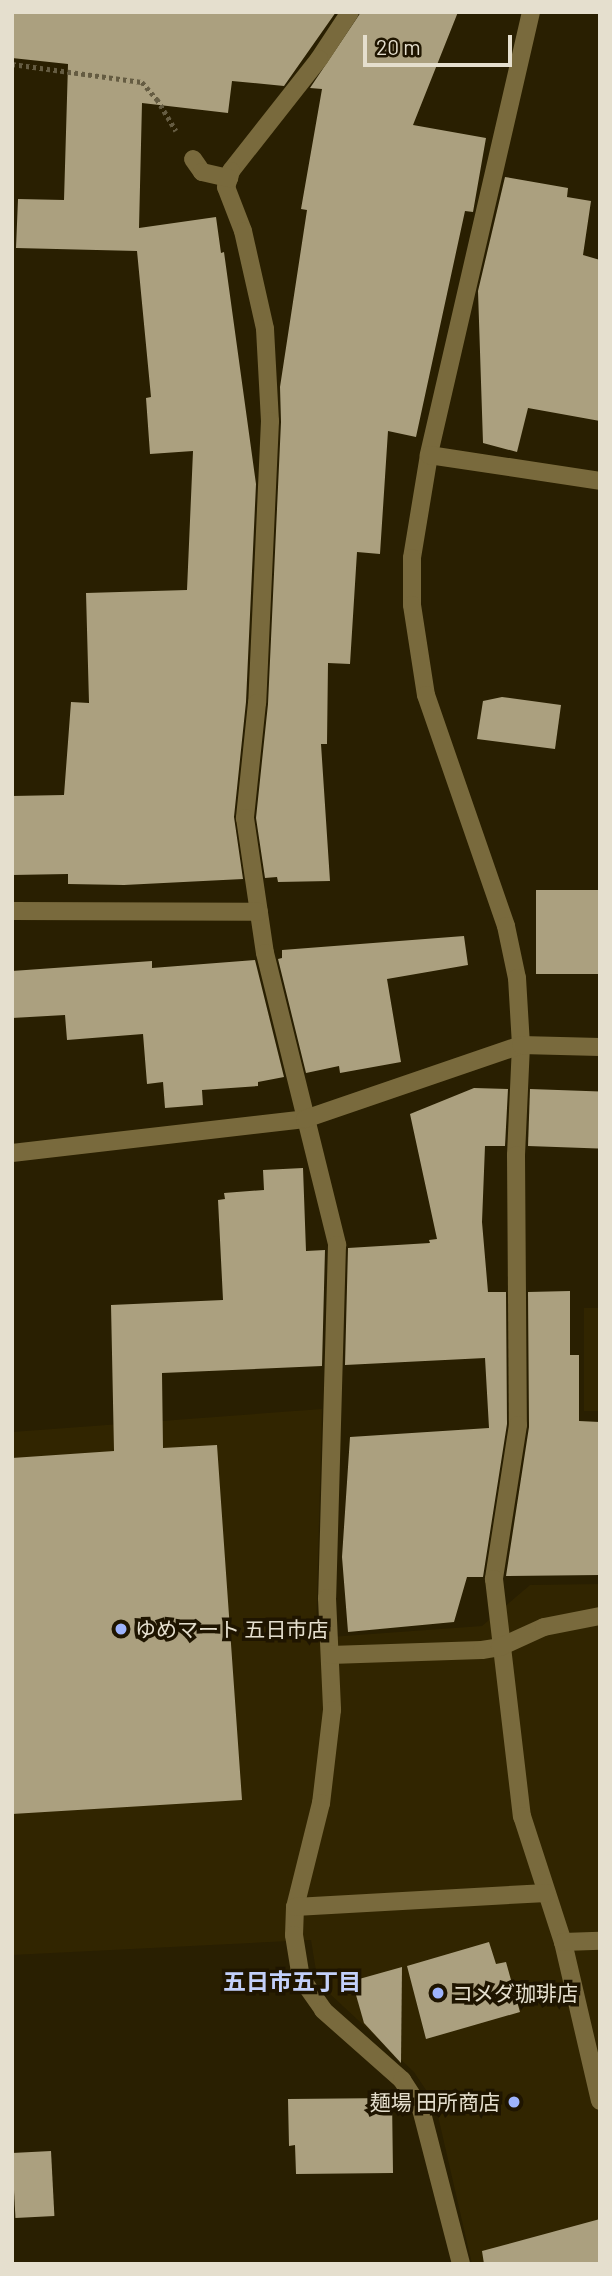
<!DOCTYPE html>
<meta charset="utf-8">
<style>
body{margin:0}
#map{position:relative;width:612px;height:2276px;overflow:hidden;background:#291f01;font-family:Barlow,"Noto Sans JP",sans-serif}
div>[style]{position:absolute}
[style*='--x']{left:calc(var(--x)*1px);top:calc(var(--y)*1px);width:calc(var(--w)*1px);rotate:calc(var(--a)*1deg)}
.built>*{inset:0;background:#312500;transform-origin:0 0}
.building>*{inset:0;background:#aba07f;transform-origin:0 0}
.path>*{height:4.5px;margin-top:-2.25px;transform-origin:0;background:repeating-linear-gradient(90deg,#655c42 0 3.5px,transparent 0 7px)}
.minor>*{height:18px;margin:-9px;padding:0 9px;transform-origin:9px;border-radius:9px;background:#796a3d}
.dots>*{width:19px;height:19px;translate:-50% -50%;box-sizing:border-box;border:4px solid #1f1500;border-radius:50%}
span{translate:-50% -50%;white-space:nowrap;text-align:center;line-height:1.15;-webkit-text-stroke:7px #1f1500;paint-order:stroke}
.poi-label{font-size:21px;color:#e5dfce}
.left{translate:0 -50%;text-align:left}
.right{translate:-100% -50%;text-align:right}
.neighbourhood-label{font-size:23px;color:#c3d0fa;font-weight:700}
.frame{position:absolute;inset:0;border:14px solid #e5dfce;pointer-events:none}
.scale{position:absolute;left:363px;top:35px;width:149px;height:32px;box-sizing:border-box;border:4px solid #e5dfce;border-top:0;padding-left:9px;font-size:21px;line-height:24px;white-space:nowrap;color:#e5dfce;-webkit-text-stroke:5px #1f1500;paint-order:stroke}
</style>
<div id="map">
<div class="built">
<i style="left:584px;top:1308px;width:16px;height:103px"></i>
<i style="clip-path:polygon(322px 1409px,316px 1638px,482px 1626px,530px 1585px,600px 1584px,600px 2264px,472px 2264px,438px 2116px,430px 2096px,414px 2072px,331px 1995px,316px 1971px,311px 1940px,12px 1955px,12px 1432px)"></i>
</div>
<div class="building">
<i style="clip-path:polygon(12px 12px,336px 12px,284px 86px,232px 81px,228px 113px,142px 103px,139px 228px,216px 217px,221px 253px,224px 252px,256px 484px,246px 702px,234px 817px,243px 879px,124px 885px,68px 884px,68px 874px,12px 875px,12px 796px,64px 795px,71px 702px,89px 703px,86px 593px,187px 590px,193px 451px,150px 454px,146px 398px,151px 397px,137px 251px,16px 248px,18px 199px,64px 200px,68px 64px,12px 58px)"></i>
<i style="clip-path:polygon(361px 12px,458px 12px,413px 125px,486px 138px,473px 212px,465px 211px,416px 437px,388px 431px,380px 554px,357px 552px,350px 664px,328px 663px,327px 744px,321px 744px,330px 881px,278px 882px,277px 877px,265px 878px,256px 818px,268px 704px,281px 422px,280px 387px,307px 210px,301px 209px,322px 89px,310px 88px)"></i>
<i style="clip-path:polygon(505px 177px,568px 188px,567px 197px,591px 201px,583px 255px,600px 260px,600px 421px,528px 408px,517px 452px,483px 443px,478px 291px)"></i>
<i style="clip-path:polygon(502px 697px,561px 705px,555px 749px,477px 739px,483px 701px)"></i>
<i style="left:536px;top:890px;width:64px;height:84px"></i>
<i style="clip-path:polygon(464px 936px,468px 965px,387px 979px,401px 1062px,340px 1073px,339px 1066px,306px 1073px,278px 959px,282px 958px,282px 950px)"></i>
<i style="clip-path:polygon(255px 960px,284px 1077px,258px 1082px,258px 1086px,202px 1090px,203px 1105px,165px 1108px,163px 1082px,147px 1084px,143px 1034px,67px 1040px,65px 1015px,12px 1018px,12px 971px,152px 961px,152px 968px)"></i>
<i style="clip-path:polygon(474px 1088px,508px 1089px,505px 1146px,485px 1146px,482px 1222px,488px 1292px,506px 1292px,507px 1424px,483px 1577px,467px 1577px,454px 1622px,348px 1632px,342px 1557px,350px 1437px,489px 1428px,485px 1358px,345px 1365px,348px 1248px,430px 1243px,429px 1240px,437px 1239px,410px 1114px)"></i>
<i style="left:530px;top:1089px;width:70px;height:57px;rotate:2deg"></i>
<i style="clip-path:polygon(303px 1168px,306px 1251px,325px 1250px,322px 1366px,162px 1373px,163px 1448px,217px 1445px,242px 1800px,12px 1814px,12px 1458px,114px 1451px,111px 1305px,223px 1300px,218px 1200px,225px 1199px,224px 1193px,264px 1190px,263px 1170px)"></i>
<i style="clip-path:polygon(570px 1291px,570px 1355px,579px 1355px,579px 1421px,600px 1422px,600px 1575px,506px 1576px,529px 1427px,528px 1292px)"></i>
<i style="clip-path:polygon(489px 1942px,496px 1964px,506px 1962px,520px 2012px,426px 2039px,407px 1966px)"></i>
<i style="clip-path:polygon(402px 1967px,401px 2063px,364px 2023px,352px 1981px)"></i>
<i style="clip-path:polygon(392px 2098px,393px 2173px,296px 2174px,295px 2145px,289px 2146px,288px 2099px)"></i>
<i style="left:51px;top:2151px;width:65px;height:39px;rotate:87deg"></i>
<i style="clip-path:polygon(600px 2219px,600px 2264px,484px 2264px,482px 2251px)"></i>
</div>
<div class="path">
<i style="--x:12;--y:64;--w:131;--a:7.9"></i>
<i style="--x:142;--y:82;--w:23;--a:49"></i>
<i style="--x:157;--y:99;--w:37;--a:59"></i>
</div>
<div class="minor">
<i style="--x:350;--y:12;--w:56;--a:123.4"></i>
<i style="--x:319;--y:59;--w:142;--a:128.2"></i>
<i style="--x:231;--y:171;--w:17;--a:107"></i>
<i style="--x:226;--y:187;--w:47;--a:68.9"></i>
<i style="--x:243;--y:231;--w:100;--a:77.3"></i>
<i style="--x:265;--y:329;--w:92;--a:86.9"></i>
<i style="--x:270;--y:421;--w:282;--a:92.6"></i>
<i style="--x:257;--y:703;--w:116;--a:96"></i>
<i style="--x:245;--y:818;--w:136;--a:81.6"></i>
<i style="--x:265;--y:953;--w:301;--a:76.1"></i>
<i style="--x:337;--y:1245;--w:353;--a:91.6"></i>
<i style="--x:327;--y:1598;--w:112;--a:87.4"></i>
<i style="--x:332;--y:1710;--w:94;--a:96.7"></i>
<i style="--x:321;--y:1803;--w:107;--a:104"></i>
<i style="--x:295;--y:1907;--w:28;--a:92"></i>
<i style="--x:294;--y:1935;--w:44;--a:80.8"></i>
<i style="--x:301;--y:1978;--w:39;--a:55"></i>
<i style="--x:323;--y:2010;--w:106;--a:41.5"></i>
<i style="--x:402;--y:2080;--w:35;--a:57"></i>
<i style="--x:421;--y:2109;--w:160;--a:75.5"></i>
<i style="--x:531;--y:12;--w:455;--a:103"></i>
<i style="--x:429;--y:455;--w:104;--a:99.4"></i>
<i style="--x:412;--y:558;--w:47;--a:90"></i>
<i style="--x:412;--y:605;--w:91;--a:81.2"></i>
<i style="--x:426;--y:695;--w:244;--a:70.9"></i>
<i style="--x:506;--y:926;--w:53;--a:78.1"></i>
<i style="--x:517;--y:978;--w:67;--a:86.6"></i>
<i style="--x:521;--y:1045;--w:110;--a:92.6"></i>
<i style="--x:516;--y:1155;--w:270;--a:89.6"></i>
<i style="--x:518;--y:1425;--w:156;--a:98.9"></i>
<i style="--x:494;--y:1579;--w:239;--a:83.3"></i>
<i style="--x:522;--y:1816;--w:133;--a:72"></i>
<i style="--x:563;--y:1942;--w:163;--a:76.9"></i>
<i style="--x:193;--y:159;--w:16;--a:55"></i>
<i style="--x:202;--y:172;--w:28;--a:13"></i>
<i style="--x:429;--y:455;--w:173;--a:8.6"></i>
<i style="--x:12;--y:911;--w:247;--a:0.2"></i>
<i style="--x:12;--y:1153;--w:295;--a:-6.6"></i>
<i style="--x:305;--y:1119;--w:228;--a:-18.9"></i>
<i style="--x:521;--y:1045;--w:79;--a:1.5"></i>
<i style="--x:330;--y:1655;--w:152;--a:-1.9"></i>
<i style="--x:482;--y:1650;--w:18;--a:-9"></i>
<i style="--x:500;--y:1647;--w:48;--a:-24.4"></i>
<i style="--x:544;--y:1627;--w:57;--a:-11.1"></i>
<i style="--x:295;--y:1907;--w:252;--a:-3.2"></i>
<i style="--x:563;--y:1942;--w:37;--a:-2"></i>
</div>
<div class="dots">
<i style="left:121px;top:1629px;background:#9eb4fd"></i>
<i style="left:438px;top:1993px;background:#9eb4fd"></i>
<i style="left:514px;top:2102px;background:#9eb4fd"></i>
</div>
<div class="poi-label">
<span class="left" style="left:135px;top:1629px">ゆめマート 五日市店</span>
<span class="left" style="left:452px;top:1993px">コメダ珈琲店</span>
<span class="right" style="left:500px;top:2102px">麺場 田所商店</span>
</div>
<div class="neighbourhood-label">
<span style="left:292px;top:1981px">五日市五丁目</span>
</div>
<div class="frame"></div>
<div class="scale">20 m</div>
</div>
